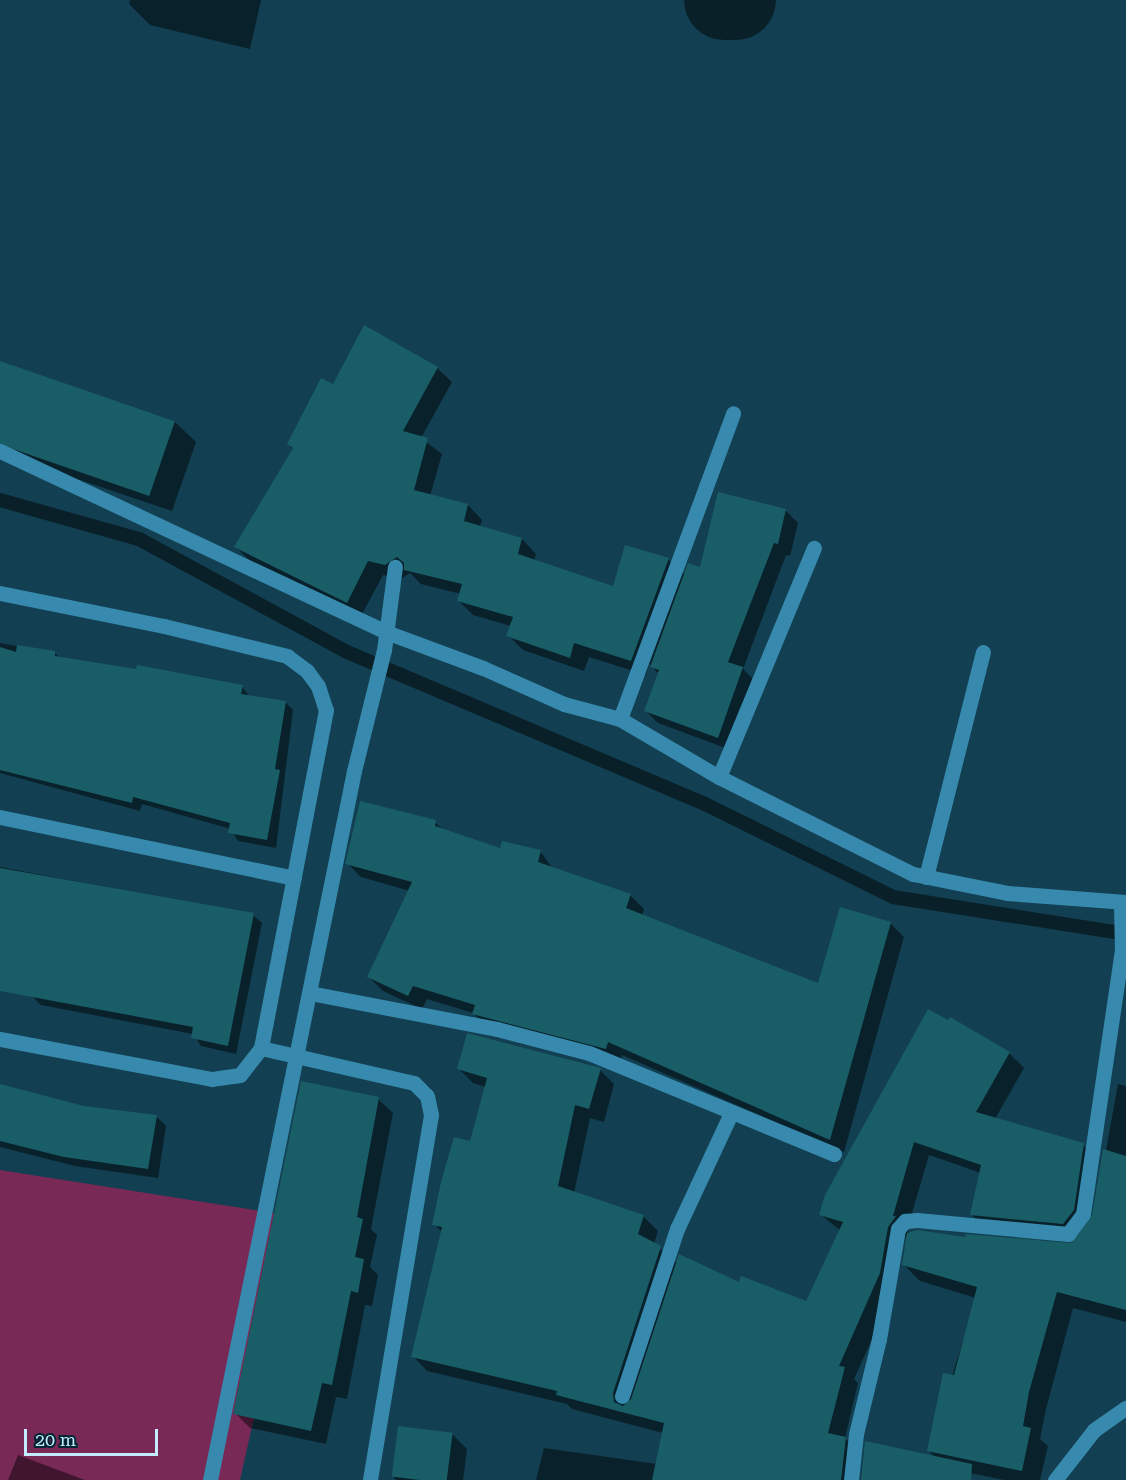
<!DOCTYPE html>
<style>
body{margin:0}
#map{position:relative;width:1126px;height:1480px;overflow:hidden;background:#123f51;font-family:"Roboto Serif",serif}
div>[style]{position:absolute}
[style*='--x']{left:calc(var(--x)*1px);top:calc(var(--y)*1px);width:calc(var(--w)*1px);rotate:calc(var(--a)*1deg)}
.green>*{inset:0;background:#782956}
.shadow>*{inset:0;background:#0007}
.stream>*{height:14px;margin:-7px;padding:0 7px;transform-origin:7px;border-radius:7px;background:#092029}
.river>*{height:80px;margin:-40px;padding:0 40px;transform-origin:40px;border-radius:40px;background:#092029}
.building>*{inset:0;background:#195e67;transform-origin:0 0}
.minor>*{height:15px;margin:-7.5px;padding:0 7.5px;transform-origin:7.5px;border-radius:7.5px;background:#378aad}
span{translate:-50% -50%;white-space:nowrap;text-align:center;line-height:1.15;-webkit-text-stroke:5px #012532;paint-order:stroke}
.scale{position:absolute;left:24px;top:1429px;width:134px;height:27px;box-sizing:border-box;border:3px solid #c5ebfe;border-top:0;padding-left:8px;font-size:18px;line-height:21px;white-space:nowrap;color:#c5ebfe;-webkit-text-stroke:4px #012532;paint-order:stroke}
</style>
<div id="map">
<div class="green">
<i style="clip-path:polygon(0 1170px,299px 1217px,240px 1480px,0 1480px)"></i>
</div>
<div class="shadow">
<i style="clip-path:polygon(130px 0,261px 0,250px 49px,150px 25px,129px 4px)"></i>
<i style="clip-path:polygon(0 362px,174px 421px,196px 442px,172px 511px,0 453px)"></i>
<i style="clip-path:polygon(437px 368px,452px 382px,421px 438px,442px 454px,430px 496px,468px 505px,482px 520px,480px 527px,522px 539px,536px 554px,534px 561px,614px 588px,668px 559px,685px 575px,701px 569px,785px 510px,798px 523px,790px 556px,786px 555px,743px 669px,755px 681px,731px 750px,658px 723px,646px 711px,659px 674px,649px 664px,646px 675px,589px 657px,584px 671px,523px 650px,508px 635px,511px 626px,473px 615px,459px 601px,461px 594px,421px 584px,410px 573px,401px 579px,383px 575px,361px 616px,251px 562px,236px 547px,293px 449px,288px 444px,333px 386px)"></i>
<i style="clip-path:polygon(0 643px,55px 653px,60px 658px,242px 687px,250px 697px,285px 702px,293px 710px,276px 848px,238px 841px,231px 829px,142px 804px,140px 811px,0 773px)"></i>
<i style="clip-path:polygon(435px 822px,444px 831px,501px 850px,540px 851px,553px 869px,630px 895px,644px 909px,642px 916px,819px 985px,890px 923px,904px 937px,844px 1152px,622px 1055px,620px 1062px,488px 1028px,473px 1013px,427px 999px,422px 1009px,383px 991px,369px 977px,410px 891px,361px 877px,347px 863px)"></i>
<i style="clip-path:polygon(0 867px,253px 915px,262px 923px,236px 1054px,201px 1046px,193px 1034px,41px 1005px,32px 996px,0 987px)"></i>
<i style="clip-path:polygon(evenodd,1009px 1053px,1024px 1068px,995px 1119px,1083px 1145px,1097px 1159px,1088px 1224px,1094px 1216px,1118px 1084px,1126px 1086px,1126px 1322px,1073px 1308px,1046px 1409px,1040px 1439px,1048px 1446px,1040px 1480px,1004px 1480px,950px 1469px,954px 1480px,862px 1480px,936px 1458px,929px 1451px,976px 1298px,920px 1281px,903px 1264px,909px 1233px,902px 1242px,895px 1288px,854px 1379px,858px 1383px,845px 1438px,860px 1453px,857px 1480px,536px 1480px,544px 1448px,657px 1464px,663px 1433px,572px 1409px,567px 1404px,427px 1371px,413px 1356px,442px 1232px,434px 1224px,471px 1143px,486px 1087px,473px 1083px,458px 1068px,600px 1070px,614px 1084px,604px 1122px,590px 1118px,574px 1193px,643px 1216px,658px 1231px,654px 1244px,677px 1264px,806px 1303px,841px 1231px,821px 1215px,1009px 1053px,929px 1155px,981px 1173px,972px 1215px,986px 1229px,1077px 1238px,1072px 1245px,911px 1234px,907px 1230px,929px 1155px)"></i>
<i style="clip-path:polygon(0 1085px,84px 1107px,156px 1116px,166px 1126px,158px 1178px,75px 1166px,0 1147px)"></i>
<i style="clip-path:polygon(378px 1099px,393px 1113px,371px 1229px,377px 1235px,370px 1267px,378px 1275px,372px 1306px,365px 1305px,347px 1399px,336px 1397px,326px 1444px,250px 1428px,235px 1413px)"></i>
<i style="clip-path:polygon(453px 1435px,467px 1449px,463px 1480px,396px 1480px,393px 1476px)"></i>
<i style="clip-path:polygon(18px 1455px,85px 1480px,8px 1480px)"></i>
</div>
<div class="stream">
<i style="--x:0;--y:500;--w:144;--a:15.7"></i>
<i style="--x:139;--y:539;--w:237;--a:28.5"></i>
<i style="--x:347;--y:652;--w:389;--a:23"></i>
<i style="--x:705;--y:804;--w:210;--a:26.3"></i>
<i style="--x:893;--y:897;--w:236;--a:9"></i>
</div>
<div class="river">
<i style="--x:724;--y:0;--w:12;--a:0"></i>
</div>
<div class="building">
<i style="clip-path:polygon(364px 325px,438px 367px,403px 431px,428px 438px,414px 490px,468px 504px,464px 521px,522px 538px,518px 554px,613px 586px,625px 545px,669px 558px,631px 661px,574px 643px,570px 658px,506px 636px,513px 617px,457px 601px,462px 584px,404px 570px,404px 563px,397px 557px,385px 565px,368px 561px,347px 603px,234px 547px,293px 448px,287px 444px,321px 378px,333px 384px)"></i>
<i style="left:0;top:361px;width:185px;height:79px;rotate:19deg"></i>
<i style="clip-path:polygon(718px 492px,786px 509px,778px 544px,774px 543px,728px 662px,743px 667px,718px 738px,644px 711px,659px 670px,650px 667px,688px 563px,700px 567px)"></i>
<i style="clip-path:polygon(17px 645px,55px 651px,55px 656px,136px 669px,137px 665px,243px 685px,241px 694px,286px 701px,275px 769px,280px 770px,267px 840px,228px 833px,230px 823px,133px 797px,132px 803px,0 770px,0 647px,16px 652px)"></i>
<i style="clip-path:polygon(360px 801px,436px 820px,435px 826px,500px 848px,502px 841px,541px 850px,538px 862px,631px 894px,626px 908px,818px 983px,840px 907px,891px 922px,830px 1140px,608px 1042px,606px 1049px,472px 1014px,475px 1005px,413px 986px,408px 996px,367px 977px,412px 882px,345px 864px)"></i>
<i style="clip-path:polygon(0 868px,254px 913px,228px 1046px,191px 1038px,193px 1027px,0 991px)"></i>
<i style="clip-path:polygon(928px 1009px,948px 1020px,950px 1017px,1010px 1052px,976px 1112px,1084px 1143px,1074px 1210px,1063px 1224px,970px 1215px,981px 1165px,914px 1142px,893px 1216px,896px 1216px,888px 1227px,880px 1273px,839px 1366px,845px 1367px,828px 1433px,846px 1437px,841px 1480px,652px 1480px,664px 1423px,556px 1395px,557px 1391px,411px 1357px,442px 1227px,432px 1225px,441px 1182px,454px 1137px,470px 1141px,487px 1078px,457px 1069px,467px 1033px,601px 1068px,589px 1109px,575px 1105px,558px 1186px,644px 1215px,638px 1234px,661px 1246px,613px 1393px,614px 1402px,623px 1406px,631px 1399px,679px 1254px,739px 1282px,741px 1276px,806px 1301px,843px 1222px,819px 1215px,825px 1195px)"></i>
<i style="clip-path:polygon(301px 1081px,379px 1097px,357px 1217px,363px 1219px,355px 1257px,364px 1259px,358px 1293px,351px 1291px,332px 1385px,322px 1383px,311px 1431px,233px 1414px)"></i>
<i style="clip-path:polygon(0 1084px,84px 1106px,157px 1115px,148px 1169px,64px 1157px,0 1141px)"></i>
<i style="clip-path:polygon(1103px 1149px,1126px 1156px,1126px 1310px,1057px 1292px,1029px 1392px,1023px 1426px,1031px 1428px,1022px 1471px,927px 1451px,943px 1373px,954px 1375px,977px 1287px,902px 1265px,907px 1233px,917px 1230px,965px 1237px,966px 1234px,1071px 1243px,1092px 1216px)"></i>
<i style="left:398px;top:1426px;width:55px;height:51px;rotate:7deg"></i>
<i style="clip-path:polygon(865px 1441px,972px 1464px,971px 1480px,861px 1480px)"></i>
</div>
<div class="minor">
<i style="--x:0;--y:451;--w:426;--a:25.1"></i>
<i style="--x:386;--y:632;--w:103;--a:20.4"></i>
<i style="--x:483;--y:668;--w:89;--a:24"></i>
<i style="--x:564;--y:704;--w:58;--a:15"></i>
<i style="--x:620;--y:719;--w:115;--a:30.4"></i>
<i style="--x:719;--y:777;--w:217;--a:26.6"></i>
<i style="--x:913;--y:874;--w:96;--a:11.4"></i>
<i style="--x:1007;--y:893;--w:119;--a:4.3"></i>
<i style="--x:0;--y:593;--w:167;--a:11.4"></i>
<i style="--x:164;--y:626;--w:127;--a:13.7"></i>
<i style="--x:287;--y:656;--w:25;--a:37"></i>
<i style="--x:307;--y:671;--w:19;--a:54"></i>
<i style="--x:318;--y:686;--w:25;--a:72"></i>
<i style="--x:326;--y:710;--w:344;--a:100.9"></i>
<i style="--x:261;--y:1048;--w:34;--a:128"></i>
<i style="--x:240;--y:1075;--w:28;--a:172"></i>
<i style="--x:212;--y:1079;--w:216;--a:-169.3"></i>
<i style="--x:620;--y:719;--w:326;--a:-69.7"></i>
<i style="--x:719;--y:777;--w:248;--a:-67.5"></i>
<i style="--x:0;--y:817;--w:300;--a:11.7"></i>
<i style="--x:926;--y:877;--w:232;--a:-75.8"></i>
<i style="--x:310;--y:993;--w:190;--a:10.9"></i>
<i style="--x:497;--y:1029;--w:95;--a:14.6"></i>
<i style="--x:589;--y:1053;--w:265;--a:22.4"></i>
<i style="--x:261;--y:1048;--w:157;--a:12.9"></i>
<i style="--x:414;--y:1083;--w:18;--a:45"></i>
<i style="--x:427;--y:1096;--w:19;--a:78"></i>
<i style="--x:431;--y:1115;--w:370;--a:99.5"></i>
<i style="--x:622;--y:1396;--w:176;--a:-71.8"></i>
<i style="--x:677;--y:1229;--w:128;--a:-65"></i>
<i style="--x:210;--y:1480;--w:723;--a:-78.52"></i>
<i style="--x:354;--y:771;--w:125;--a:-76.1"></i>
<i style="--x:384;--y:650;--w:84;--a:-82.5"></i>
<i style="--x:851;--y:1480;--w:46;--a:-83.8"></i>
<i style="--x:856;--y:1434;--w:98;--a:-76.4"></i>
<i style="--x:879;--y:1339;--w:112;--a:-80.2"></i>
<i style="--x:898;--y:1229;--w:11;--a:-49"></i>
<i style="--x:905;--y:1221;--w:12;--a:-5"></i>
<i style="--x:917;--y:1220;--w:152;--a:5.3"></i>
<i style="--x:1068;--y:1234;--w:25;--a:-53"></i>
<i style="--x:1083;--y:1214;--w:266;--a:-81.6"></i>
<i style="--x:1122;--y:951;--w:47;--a:-91.2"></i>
<i style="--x:1055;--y:1480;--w:63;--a:-52"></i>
<i style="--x:1094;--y:1430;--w:39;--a:-35"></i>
</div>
<div class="scale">20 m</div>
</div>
